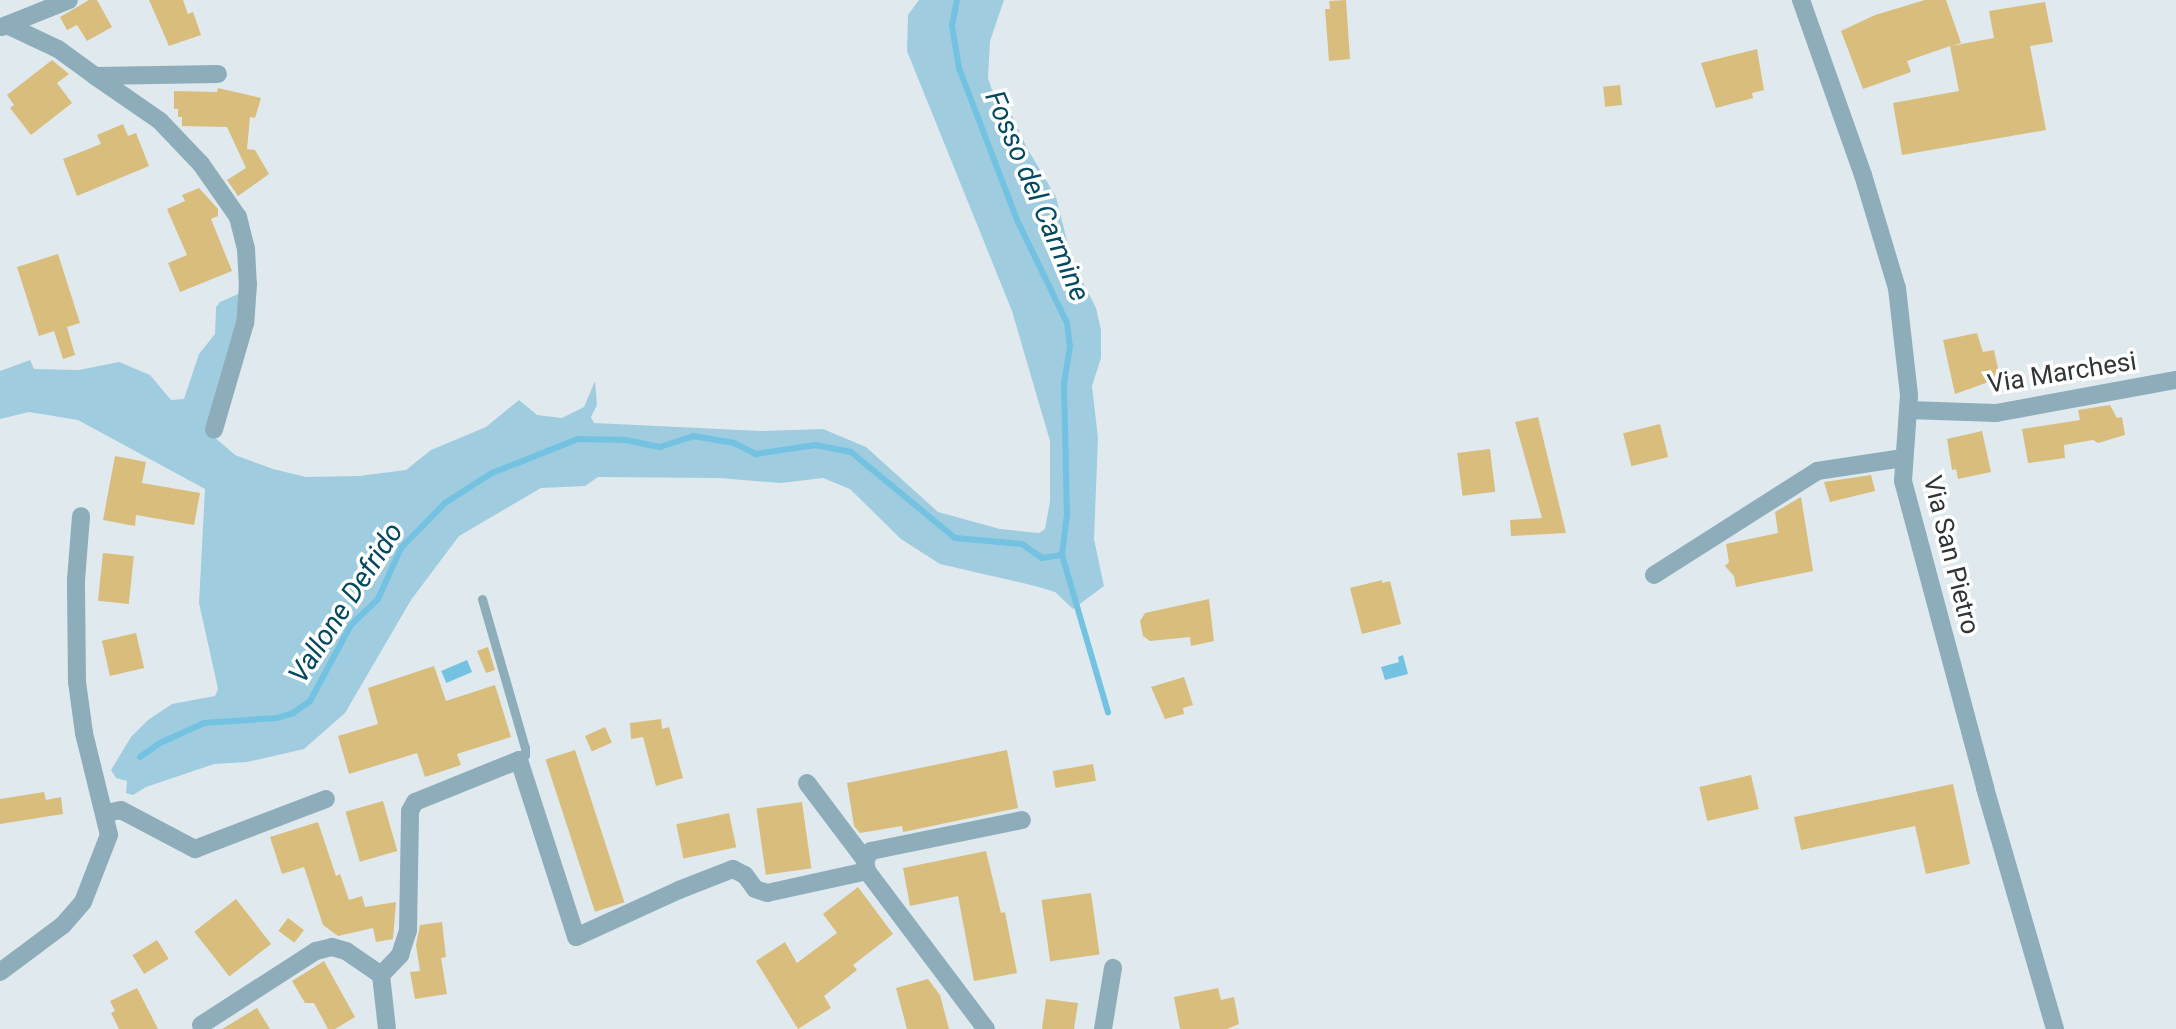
<!DOCTYPE html>
<style>
body{margin:0}
#map{position:relative;width:2176px;height:1029px;overflow:hidden;background:#e0eaee;font-family:Roboto,sans-serif}
div>[style]{position:absolute}
[style*='--x']{left:calc(var(--x)*1px);top:calc(var(--y)*1px);width:calc(var(--w)*1px);rotate:calc(var(--a)*1deg)}
.green>*{inset:0;background:#9fccdf}
.water>*{inset:0;background:#73c2e1;transform-origin:0 0}
.stream>*{height:6px;margin:-3px;padding:0 3px;transform-origin:3px;border-radius:3px;background:#73c2e1}
.building>*{inset:0;background:#d8bd7c;transform-origin:0 0}
.service>*{height:9px;margin:-4.5px;padding:0 4.5px;transform-origin:4.5px;border-radius:4.5px;background:#8dadba}
.minor>*{height:18px;margin:-9px;padding:0 9px;transform-origin:9px;border-radius:9px;background:#8dadba}
span{translate:-50% -50%;white-space:nowrap;text-align:center;line-height:1.15;-webkit-text-stroke:7px #fff;paint-order:stroke}
.street-label{font-size:26px;color:#313537}
.water-label{font-size:28px;color:#034a60;font-style:italic}
</style>
<div id="map">
<div class="green">
<i style="clip-path:polygon(919px 0,1004px 0,990px 41px,988px 78px,992px 90px,1006px 103px,1027px 148px,1056px 197px,1072px 261px,1096px 308px,1101px 330px,1101px 358px,1092px 386px,1098px 438px,1094px 539px,1104px 586px,1073px 609px,1055px 592px,1035px 586px,940px 564px,901px 539px,850px 489px,823px 478px,781px 483px,719px 478px,598px 477px,585px 486px,541px 488px,459px 536px,411px 600px,345px 713px,304px 749px,247px 762px,214px 764px,146px 787px,133px 795px,126px 793px,127px 781px,116px 778px,111px 770px,131px 737px,148px 720px,172px 704px,215px 696px,218px 689px,199px 603px,205px 489px,78px 420px,29px 412px,0 419px,0 371px,30px 360px,34px 369px,79px 370px,119px 362px,150px 375px,171px 400px,184px 399px,199px 354px,215px 334px,216px 307px,220px 302px,243px 292px,213px 436px,235px 455px,273px 469px,306px 477px,359px 476px,406px 470px,431px 450px,486px 427px,519px 400px,537px 415px,562px 418px,584px 407px,595px 381px,597px 405px,591px 417px,594px 423px,761px 431px,823px 429px,866px 447px,938px 512px,1000px 529px,1039px 533px,1045px 529px,1050px 501px,1050px 441px,1012px 311px,907px 51px,908px 15px)"></i>
</div>
<div class="water">
<i style="clip-path:polygon(1403px 655px,1408px 674px,1385px 680px,1381px 667px,1399px 662px,1398px 657px)"></i>
<i style="left:467px;top:660px;width:13px;height:28px;rotate:67deg"></i>
</div>
<div class="stream">
<i style="--x:957;--y:0;--w:26;--a:101"></i>
<i style="--x:952;--y:26;--w:43;--a:80.5"></i>
<i style="--x:959;--y:68;--w:163;--a:69.1"></i>
<i style="--x:1017;--y:220;--w:114;--a:64.1"></i>
<i style="--x:1067;--y:323;--w:23;--a:83"></i>
<i style="--x:1070;--y:346;--w:39;--a:99"></i>
<i style="--x:1064;--y:385;--w:129;--a:88.7"></i>
<i style="--x:1067;--y:514;--w:41;--a:97"></i>
<i style="--x:1062;--y:555;--w:164;--a:73.7"></i>
<i style="--x:140;--y:757;--w:24;--a:-35"></i>
<i style="--x:160;--y:743;--w:48;--a:-24.4"></i>
<i style="--x:204;--y:723;--w:73;--a:-3.9"></i>
<i style="--x:277;--y:718;--w:17;--a:-17"></i>
<i style="--x:293;--y:713;--w:21;--a:-35"></i>
<i style="--x:310;--y:701;--w:86;--a:-61.7"></i>
<i style="--x:351;--y:625;--w:37;--a:-44"></i>
<i style="--x:378;--y:599;--w:56;--a:-65.7"></i>
<i style="--x:401;--y:548;--w:63;--a:-45.6"></i>
<i style="--x:445;--y:503;--w:56;--a:-32.6"></i>
<i style="--x:492;--y:473;--w:92;--a:-21.6"></i>
<i style="--x:578;--y:439;--w:48;--a:1.2"></i>
<i style="--x:626;--y:440;--w:35;--a:12"></i>
<i style="--x:660;--y:447;--w:35;--a:-18"></i>
<i style="--x:693;--y:436;--w:42;--a:9.7"></i>
<i style="--x:734;--y:443;--w:25;--a:27"></i>
<i style="--x:756;--y:454;--w:60;--a:-8.7"></i>
<i style="--x:815;--y:445;--w:37;--a:11"></i>
<i style="--x:851;--y:452;--w:135;--a:39.6"></i>
<i style="--x:955;--y:538;--w:67;--a:5.1"></i>
<i style="--x:1022;--y:544;--w:24;--a:35"></i>
<i style="--x:1042;--y:558;--w:20;--a:-9"></i>
</div>
<div class="building">
<i style="clip-path:polygon(89px 0,97px 0,112px 27px,87px 41px,77px 25px,67px 30px,60px 17px)"></i>
<i style="clip-path:polygon(149px 0,183px 0,188px 14px,193px 12px,201px 35px,169px 46px)"></i>
<i style="clip-path:polygon(1346px 0,1350px 59px,1329px 61px,1325px 9px,1330px 9px,1329px 1px)"></i>
<i style="clip-path:polygon(1925px 0,1946px 0,1961px 43px,1951px 46px,1994px 38px,1989px 11px,2045px 2px,2053px 42px,2030px 46px,2046px 130px,1902px 155px,1893px 103px,1959px 91px,1950px 46px,1907px 61px,1911px 72px,1863px 89px,1841px 31px,1875px 15px)"></i>
<i style="clip-path:polygon(1757px 49px,1764px 90px,1752px 93px,1753px 98px,1716px 108px,1701px 63px)"></i>
<i style="clip-path:polygon(52px 60px,69px 74px,57px 83px,72px 103px,31px 135px,10px 108px,14px 105px,7px 95px)"></i>
<i style="left:1620px;top:85px;width:20px;height:17px;rotate:84deg"></i>
<i style="clip-path:polygon(218px 88px,261px 98px,255px 118px,250px 117px,247px 149px,255px 150px,269px 174px,238px 196px,227px 180px,246px 168px,227px 127px,182px 126px,182px 117px,178px 117px,178px 109px,174px 109px,174px 91px,217px 92px)"></i>
<i style="clip-path:polygon(123px 124px,128px 136px,136px 133px,149px 166px,77px 196px,63px 159px,101px 144px,97px 135px)"></i>
<i style="clip-path:polygon(199px 188px,218px 209px,218px 216px,211px 219px,232px 271px,180px 292px,168px 263px,187px 255px,167px 209px,185px 201px,182px 195px)"></i>
<i style="clip-path:polygon(58px 254px,80px 323px,67px 327px,75px 355px,63px 359px,54px 331px,39px 336px,17px 267px)"></i>
<i style="clip-path:polygon(1977px 333px,1983px 352px,1994px 350px,2000px 378px,1955px 394px,1943px 340px)"></i>
<i style="clip-path:polygon(2110px 405px,2117px 418px,2122px 417px,2125px 435px,2098px 443px,2093px 440px,2064px 445px,2065px 458px,2028px 463px,2022px 429px,2080px 420px,2078px 410px)"></i>
<i style="clip-path:polygon(1538px 417px,1566px 533px,1511px 536px,1510px 520px,1542px 518px,1515px 422px)"></i>
<i style="left:1660px;top:424px;width:34px;height:38px;rotate:76deg"></i>
<i style="clip-path:polygon(1982px 431px,1991px 472px,1958px 479px,1956px 469px,1952px 470px,1947px 439px)"></i>
<i style="left:1490px;top:449px;width:43px;height:33px;rotate:83deg"></i>
<i style="clip-path:polygon(115px 456px,146px 462px,142px 483px,200px 493px,194px 525px,136px 515px,135px 526px,103px 520px)"></i>
<i style="clip-path:polygon(1871px 475px,1875px 491px,1830px 502px,1824px 482px)"></i>
<i style="clip-path:polygon(1801px 497px,1813px 571px,1736px 587px,1734px 576px,1725px 566px,1729px 562px,1726px 544px,1778px 533px,1775px 512px)"></i>
<i style="left:103px;top:553px;width:31px;height:48px;rotate:6deg"></i>
<i style="clip-path:polygon(1382px 580px,1382px 583px,1390px 581px,1401px 624px,1362px 634px,1350px 588px)"></i>
<i style="clip-path:polygon(1209px 599px,1214px 641px,1191px 646px,1190px 637px,1150px 641px,1143px 636px,1140px 621px,1145px 613px)"></i>
<i style="left:136px;top:633px;width:36px;height:35px;rotate:77deg"></i>
<i style="clip-path:polygon(488px 647px,495px 670px,486px 673px,477px 651px)"></i>
<i style="clip-path:polygon(434px 666px,446px 701px,495px 685px,511px 737px,457px 754px,461px 765px,425px 777px,417px 753px,349px 774px,338px 736px,378px 724px,368px 688px)"></i>
<i style="clip-path:polygon(1184px 677px,1193px 705px,1183px 708px,1184px 714px,1165px 719px,1151px 687px)"></i>
<i style="clip-path:polygon(661px 719px,662px 729px,669px 727px,683px 778px,656px 786px,643px 737px,631px 739px,630px 723px)"></i>
<i style="left:605px;top:727px;width:17px;height:22px;rotate:66deg"></i>
<i style="left:575px;top:750px;width:160px;height:31px;rotate:72deg"></i>
<i style="clip-path:polygon(1007px 750px,1018px 808px,903px 832px,902px 826px,860px 833px,854px 826px,847px 783px)"></i>
<i style="left:1093px;top:764px;width:17px;height:41px;rotate:80deg"></i>
<i style="left:1751px;top:775px;width:35px;height:53px;rotate:77deg"></i>
<i style="clip-path:polygon(1953px 784px,1970px 864px,1926px 874px,1915px 826px,1801px 850px,1794px 817px)"></i>
<i style="clip-path:polygon(44px 792px,46px 800px,61px 797px,63px 814px,0 824px,0 799px)"></i>
<i style="left:383px;top:801px;width:52px;height:39px;rotate:74deg"></i>
<i style="left:802px;top:802px;width:67px;height:46px;rotate:82deg"></i>
<i style="left:729px;top:813px;width:35px;height:54px;rotate:78deg"></i>
<i style="clip-path:polygon(318px 822px,336px 876px,340px 874px,349px 900px,362px 896px,365px 907px,396px 902px,393px 939px,376px 942px,373px 928px,338px 936px,323px 925px,304px 867px,282px 874px,270px 837px)"></i>
<i style="clip-path:polygon(986px 851px,1001px 913px,1005px 912px,1017px 973px,974px 981px,958px 896px,910px 906px,903px 868px)"></i>
<i style="clip-path:polygon(858px 887px,893px 934px,853px 965px,857px 970px,824px 996px,831px 1008px,798px 1029px,756px 961px,785px 942px,797px 963px,837px 933px,823px 914px)"></i>
<i style="left:1091px;top:893px;width:62px;height:50px;rotate:82deg"></i>
<i style="left:236px;top:899px;width:57px;height:53px;rotate:52deg"></i>
<i style="left:288px;top:918px;width:20px;height:16px;rotate:37deg"></i>
<i style="clip-path:polygon(442px 922px,446px 957px,441px 958px,447px 994px,415px 999px,410px 972px,420px 971px,416px 945px,420px 925px)"></i>
<i style="left:157px;top:940px;width:22px;height:29px;rotate:58deg"></i>
<i style="clip-path:polygon(324px 961px,355px 1017px,335px 1029px,328px 1029px,314px 1003px,305px 1003px,292px 981px)"></i>
<i style="clip-path:polygon(928px 979px,940px 995px,949px 1029px,907px 1029px,896px 988px)"></i>
<i style="clip-path:polygon(137px 988px,158px 1029px,119px 1029px,111px 1013px,115px 1011px,110px 1001px)"></i>
<i style="clip-path:polygon(1218px 988px,1221px 1000px,1234px 997px,1239px 1024px,1227px 1029px,1180px 1029px,1174px 997px)"></i>
<i style="clip-path:polygon(1046px 999px,1078px 1003px,1074px 1029px,1042px 1029px)"></i>
<i style="clip-path:polygon(257px 1008px,270px 1029px,222px 1029px)"></i>
</div>
<div class="service">
<i style="--x:482;--y:599;--w:155;--a:73.9"></i>
<i style="--x:525;--y:748;--w:7;--a:90"></i>
<i style="--x:525;--y:755;--w:8;--a:140"></i>
</div>
<div class="minor">
<i style="--x:1801;--y:0;--w:186;--a:70.5"></i>
<i style="--x:1863;--y:175;--w:118;--a:73.3"></i>
<i style="--x:1897;--y:288;--w:108;--a:83.6"></i>
<i style="--x:1909;--y:395;--w:86;--a:94"></i>
<i style="--x:1903;--y:481;--w:318;--a:75"></i>
<i style="--x:1985;--y:788;--w:251;--a:73.8"></i>
<i style="--x:7;--y:25;--w:56;--a:25.2"></i>
<i style="--x:58;--y:49;--w:46;--a:36.1"></i>
<i style="--x:95;--y:76;--w:123;--a:-0.9"></i>
<i style="--x:2;--y:27;--w:72;--a:-21.9"></i>
<i style="--x:95;--y:76;--w:79;--a:34.7"></i>
<i style="--x:160;--y:121;--w:59;--a:46.4"></i>
<i style="--x:201;--y:164;--w:65;--a:55.1"></i>
<i style="--x:238;--y:217;--w:33;--a:76"></i>
<i style="--x:246;--y:249;--w:35;--a:87"></i>
<i style="--x:248;--y:284;--w:39;--a:94"></i>
<i style="--x:245;--y:323;--w:111;--a:106.2"></i>
<i style="--x:1908;--y:410;--w:88;--a:2"></i>
<i style="--x:1996;--y:413;--w:183;--a:-10.4"></i>
<i style="--x:1654;--y:575;--w:193;--a:-32.5"></i>
<i style="--x:1817;--y:471;--w:87;--a:-8.6"></i>
<i style="--x:807;--y:783;--w:96;--a:53"></i>
<i style="--x:106;--y:813;--w:15;--a:-11"></i>
<i style="--x:121;--y:810;--w:84;--a:27.8"></i>
<i style="--x:195;--y:849;--w:140;--a:-20.9"></i>
<i style="--x:0;--y:972;--w:79;--a:-36.7"></i>
<i style="--x:63;--y:925;--w:30;--a:-49"></i>
<i style="--x:83;--y:902;--w:72;--a:-68.8"></i>
<i style="--x:109;--y:835;--w:105;--a:-103.8"></i>
<i style="--x:84;--y:733;--w:51;--a:-97.8"></i>
<i style="--x:77;--y:682;--w:102;--a:-90.6"></i>
<i style="--x:76;--y:580;--w:64;--a:-85.5"></i>
<i style="--x:381;--y:975;--w:28;--a:-46"></i>
<i style="--x:400;--y:955;--w:26;--a:-72"></i>
<i style="--x:408;--y:930;--w:119;--a:-89"></i>
<i style="--x:410;--y:811;--w:10;--a:-61"></i>
<i style="--x:415;--y:802;--w:112;--a:-22"></i>
<i style="--x:519;--y:760;--w:186;--a:72.1"></i>
<i style="--x:576;--y:937;--w:113;--a:-24.5"></i>
<i style="--x:679;--y:890;--w:58;--a:-21.3"></i>
<i style="--x:733;--y:869;--w:13;--a:27"></i>
<i style="--x:745;--y:875;--w:17;--a:54"></i>
<i style="--x:755;--y:889;--w:13;--a:18"></i>
<i style="--x:767;--y:893;--w:102;--a:-12.4"></i>
<i style="--x:201;--y:1025;--w:137;--a:-32.8"></i>
<i style="--x:316;--y:951;--w:16;--a:-14"></i>
<i style="--x:332;--y:947;--w:15;--a:16"></i>
<i style="--x:346;--y:951;--w:42;--a:34.4"></i>
<i style="--x:381;--y:975;--w:54;--a:83.7"></i>
<i style="--x:986;--y:1029;--w:198;--a:-127"></i>
<i style="--x:867;--y:871;--w:11;--a:-100"></i>
<i style="--x:865;--y:860;--w:11;--a:-56"></i>
<i style="--x:871;--y:851;--w:154;--a:-11.6"></i>
<i style="--x:1103;--y:1029;--w:62;--a:-80.7"></i>
</div>
<div class="street-label">
<span style="left:2062px;top:373px;rotate:-9deg">Via Marchesi</span>
<span style="left:1951px;top:555px;rotate:76deg">Via San Pietro</span>
</div>
<div class="water-label">
<span style="left:1037px;top:196px;rotate:67deg">Fosso del Carmine</span>
<span style="left:346px;top:603px;rotate:-57deg">Vallone Defrido</span>
</div>
</div>
